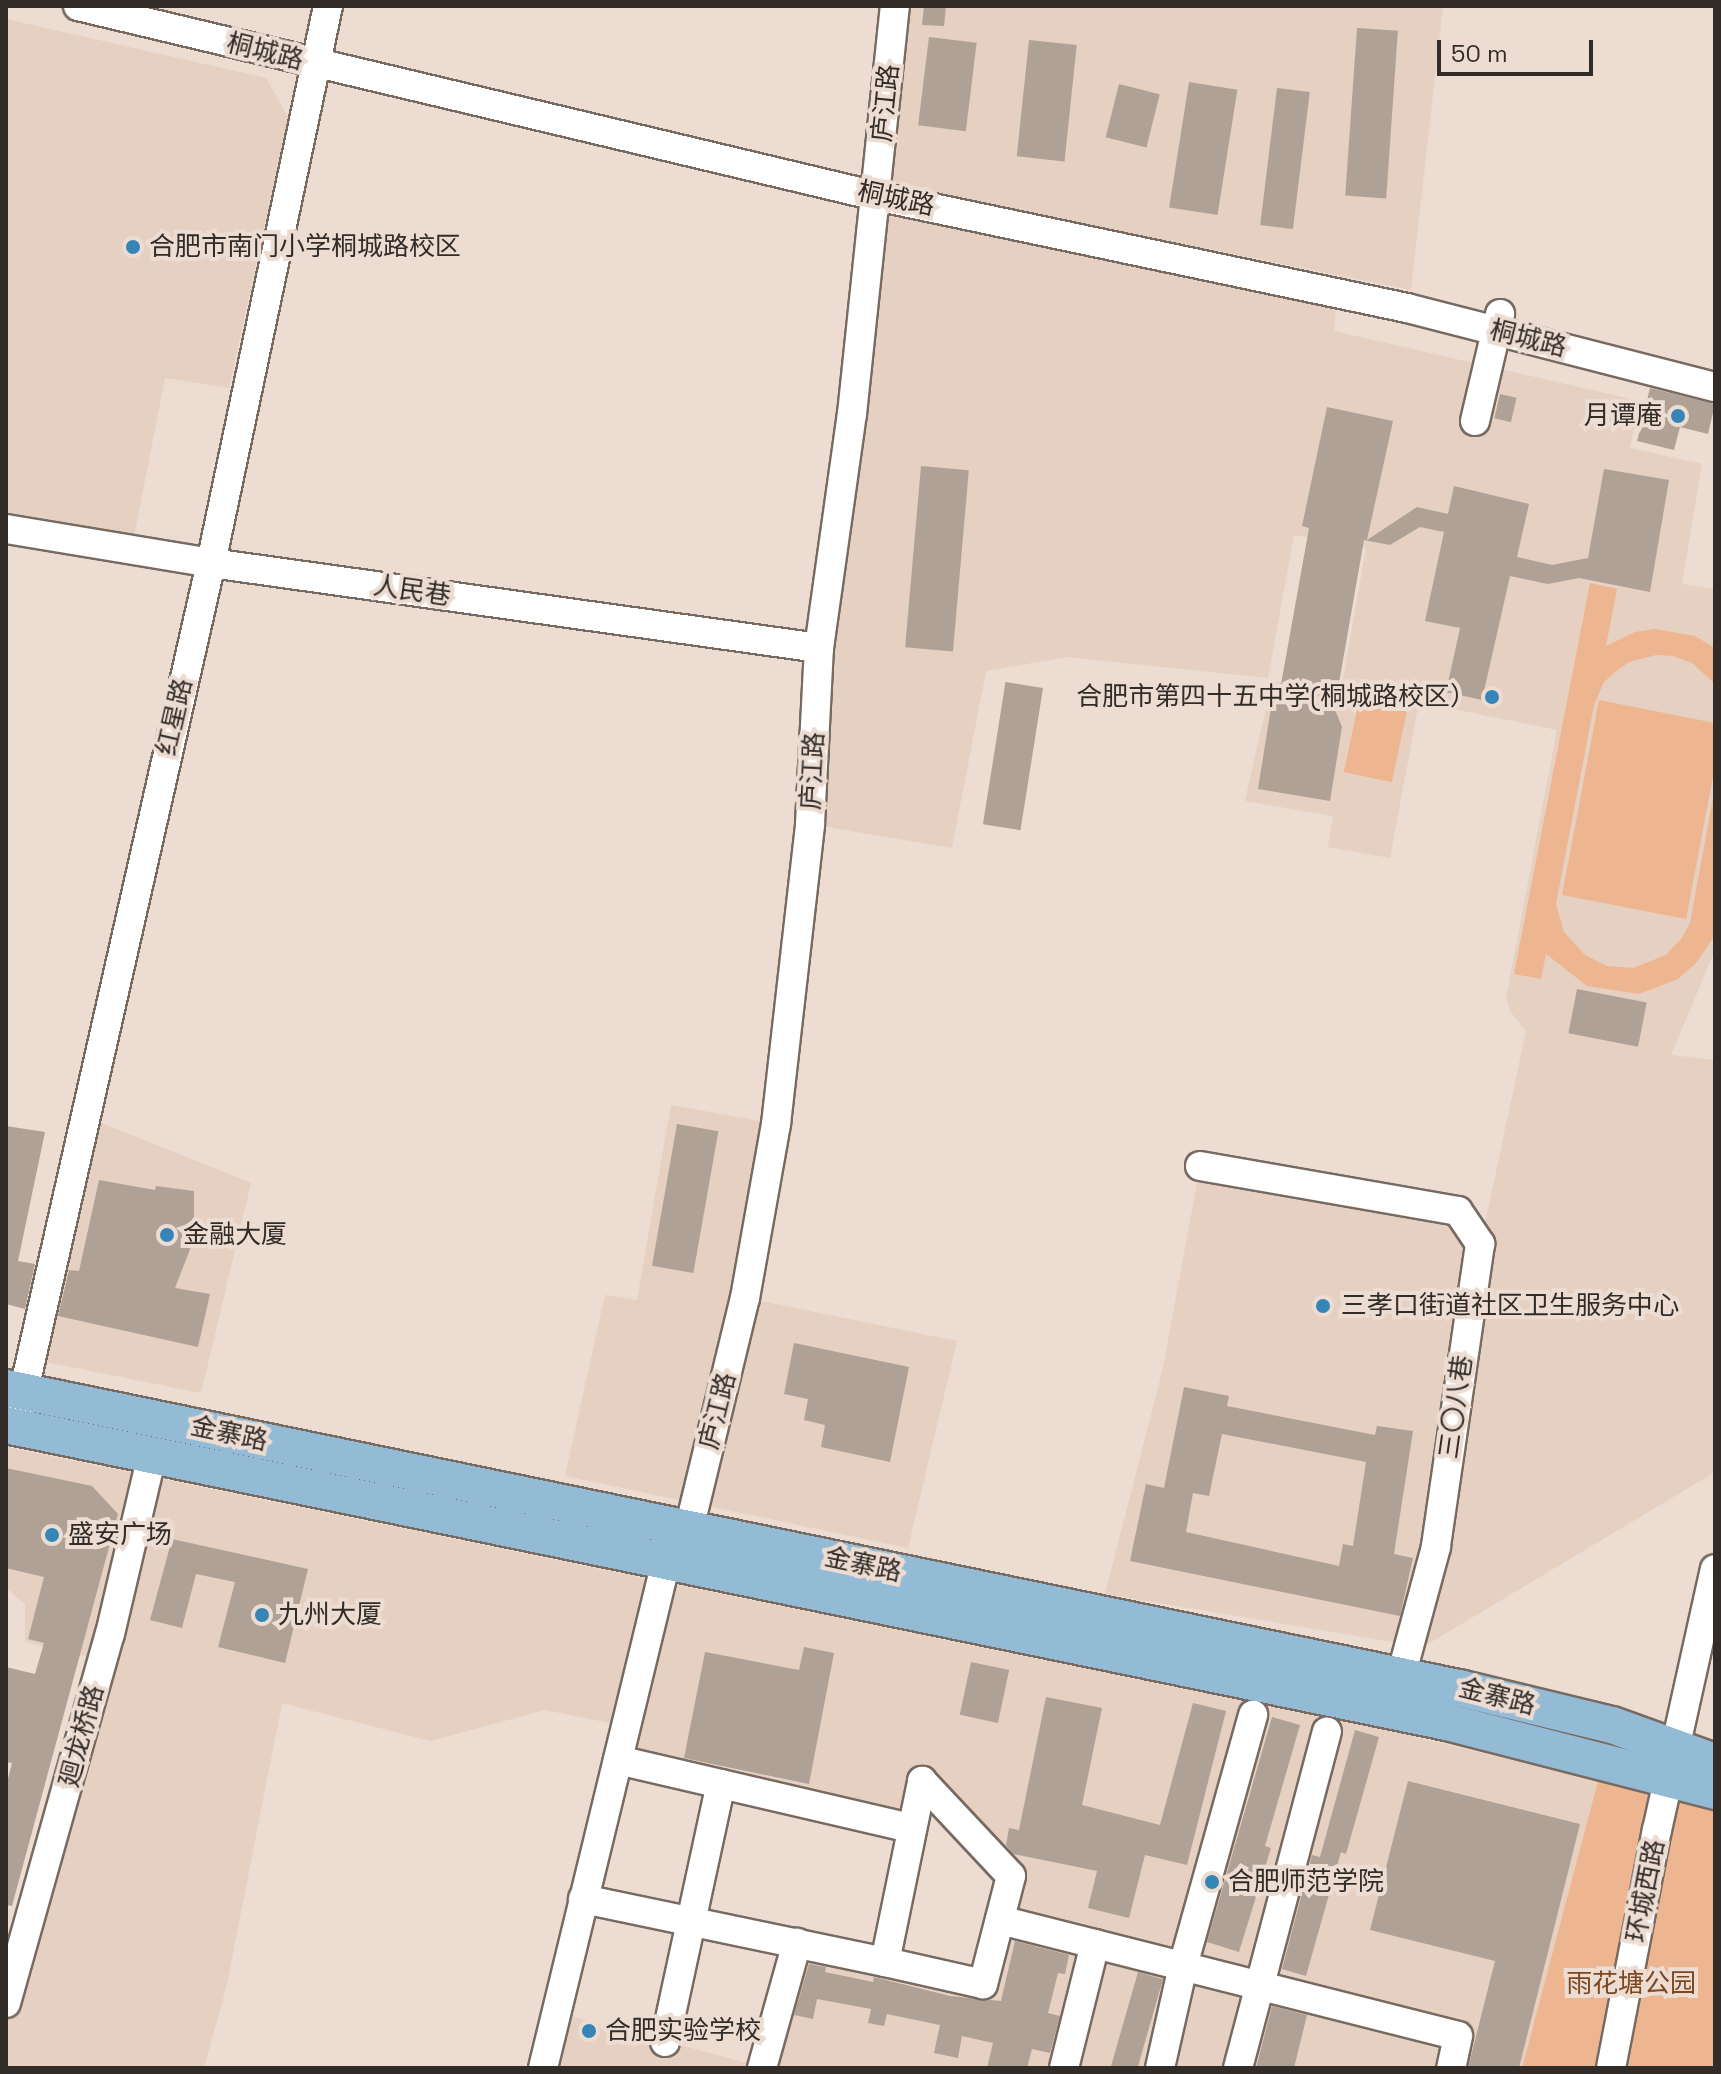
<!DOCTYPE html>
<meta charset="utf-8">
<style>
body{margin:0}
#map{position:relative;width:1721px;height:2074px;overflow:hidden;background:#ecdcd2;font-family:"Space Grotesk","Noto Sans SC",sans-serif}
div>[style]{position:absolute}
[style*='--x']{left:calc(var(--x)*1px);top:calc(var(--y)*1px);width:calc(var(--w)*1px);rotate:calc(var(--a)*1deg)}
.built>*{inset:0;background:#e5d0c1}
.green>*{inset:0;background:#edb691;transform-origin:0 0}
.building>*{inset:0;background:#b0a197;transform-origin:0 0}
.roads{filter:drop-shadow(2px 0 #776a61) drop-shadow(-2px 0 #776a61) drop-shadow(0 2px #776a61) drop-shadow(0 -2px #776a61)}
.minor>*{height:28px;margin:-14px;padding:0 14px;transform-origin:14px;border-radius:14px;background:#fff}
.major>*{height:36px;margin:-18px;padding:0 18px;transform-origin:18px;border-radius:18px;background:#94bbd6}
.dots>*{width:22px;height:22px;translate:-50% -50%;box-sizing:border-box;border:4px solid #ecdcd2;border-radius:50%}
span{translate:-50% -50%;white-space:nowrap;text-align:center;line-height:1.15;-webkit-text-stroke:8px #ecdcd2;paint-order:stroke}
.street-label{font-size:26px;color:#322c28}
.poi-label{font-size:26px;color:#322c28}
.left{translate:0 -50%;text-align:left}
.right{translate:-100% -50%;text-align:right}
.park-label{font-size:26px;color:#7b4822}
.frame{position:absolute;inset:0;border:8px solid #322c28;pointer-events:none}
.scale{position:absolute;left:1437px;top:40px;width:156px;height:36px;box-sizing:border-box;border:4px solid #322c28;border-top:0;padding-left:10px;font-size:24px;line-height:28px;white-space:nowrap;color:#322c28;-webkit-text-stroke:6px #ecdcd2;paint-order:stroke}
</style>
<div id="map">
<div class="built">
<i style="clip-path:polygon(895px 6px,1443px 6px,1411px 290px,878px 182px)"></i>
<i style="clip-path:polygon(6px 19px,266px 78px,288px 117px,229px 388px,165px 378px,133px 542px,6px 522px)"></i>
<i style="clip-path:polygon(876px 196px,1337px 293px,1334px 331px,1640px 401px,1630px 448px,1702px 464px,1682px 584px,1715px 589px,1715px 950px,1671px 1055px,1715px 1060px,1715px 1472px,1423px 1647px,1105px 1594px,1163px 1368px,1200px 1166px,1458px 1211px,1481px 1242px,1526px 1031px,1510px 1011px,1506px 998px,1557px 730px,1419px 702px,1390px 858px,1328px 847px,1333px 816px,1245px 801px,1272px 681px,1341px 691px,1366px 548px,1294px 535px,1268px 678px,1067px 657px,986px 671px,952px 848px,810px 824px)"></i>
<i style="clip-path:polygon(671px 1105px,776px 1124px,746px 1298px,957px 1341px,908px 1548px,565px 1476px,605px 1295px,637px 1300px)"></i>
<i style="clip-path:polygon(84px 1116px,251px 1183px,201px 1393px,41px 1361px)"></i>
<i style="clip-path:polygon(6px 1447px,1403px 1734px,1598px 1781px,1522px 2068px,543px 2068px,556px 2012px,762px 2067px,797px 1943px,983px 1984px,1011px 1876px,923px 1782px,910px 1828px,618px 1760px,625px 1726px,545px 1710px,430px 1741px,282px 1703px,227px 1984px,204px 2068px,6px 2068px,6px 2003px,102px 1660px,25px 1642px,25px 1604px,6px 1588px)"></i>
</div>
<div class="green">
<i style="clip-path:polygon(1590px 583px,1617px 589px,1606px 646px,1635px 632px,1655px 629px,1695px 636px,1715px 648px,1715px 684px,1692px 663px,1673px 656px,1656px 655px,1629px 662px,1615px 672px,1604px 682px,1594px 705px,1556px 904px,1564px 932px,1585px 955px,1607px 966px,1633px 968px,1666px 955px,1681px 939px,1690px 923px,1715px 787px,1713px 938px,1697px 962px,1678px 979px,1639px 994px,1587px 986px,1546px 954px,1541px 979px,1514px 974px)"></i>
<i style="left:1363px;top:682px;width:49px;height:92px;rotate:12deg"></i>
<i style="clip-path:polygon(1599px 700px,1715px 723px,1715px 766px,1686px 919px,1562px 895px)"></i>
<i style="clip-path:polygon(1598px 1781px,1715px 1810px,1715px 2068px,1522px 2068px)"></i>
</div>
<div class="building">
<i style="clip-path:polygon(924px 6px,946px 6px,944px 26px,922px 25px)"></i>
<i style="left:1357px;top:28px;width:41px;height:168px;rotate:4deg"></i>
<i style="left:929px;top:37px;width:48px;height:89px;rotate:7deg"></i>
<i style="left:1029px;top:40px;width:48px;height:117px;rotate:6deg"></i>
<i style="left:1189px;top:82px;width:49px;height:127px;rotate:9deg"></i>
<i style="left:1119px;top:84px;width:42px;height:55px;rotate:14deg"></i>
<i style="left:1277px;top:88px;width:33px;height:138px;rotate:7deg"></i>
<i style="clip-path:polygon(1650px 388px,1715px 404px,1708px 434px,1680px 427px,1674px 450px,1637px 441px)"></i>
<i style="left:1500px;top:394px;width:17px;height:25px;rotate:13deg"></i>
<i style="clip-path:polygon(1327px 407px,1393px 421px,1367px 540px,1417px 507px,1448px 514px,1454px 486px,1529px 504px,1517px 557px,1552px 565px,1588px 558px,1604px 469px,1669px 480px,1650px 592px,1579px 578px,1548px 584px,1510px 576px,1482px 700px,1446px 692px,1460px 628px,1425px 621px,1444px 532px,1420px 527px,1390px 545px,1364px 540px,1339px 683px,1323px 680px,1342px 727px,1330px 801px,1258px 789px,1274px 689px,1280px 690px,1309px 528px,1302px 526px)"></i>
<i style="left:921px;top:466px;width:48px;height:182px;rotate:5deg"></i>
<i style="left:1043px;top:688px;width:144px;height:38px;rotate:99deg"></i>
<i style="left:1577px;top:989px;width:71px;height:45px;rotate:11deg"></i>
<i style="left:677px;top:1124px;width:42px;height:144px;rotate:10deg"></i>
<i style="clip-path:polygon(6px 1126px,45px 1132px,18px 1261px,35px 1264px,25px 1309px,6px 1304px)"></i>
<i style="clip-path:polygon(99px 1180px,155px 1190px,156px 1186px,194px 1191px,194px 1239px,175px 1288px,210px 1294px,198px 1347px,58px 1316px,69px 1270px,79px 1271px)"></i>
<i style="clip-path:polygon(794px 1343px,909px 1367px,890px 1462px,821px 1447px,825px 1425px,804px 1420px,808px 1399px,784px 1394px)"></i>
<i style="clip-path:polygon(evenodd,1184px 1387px,1229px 1396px,1227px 1406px,1375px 1435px,1377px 1426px,1413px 1431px,1394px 1554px,1413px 1558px,1400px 1616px,1130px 1561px,1146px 1484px,1164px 1488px,1184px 1387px,1222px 1434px,1366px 1462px,1353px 1546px,1343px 1544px,1339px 1566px,1186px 1532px,1193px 1493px,1209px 1496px,1222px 1434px)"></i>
<i style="clip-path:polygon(6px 1468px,92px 1486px,118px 1514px,12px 1906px,6px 1905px,6px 1787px,12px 1763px,6px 1762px,6px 1667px,35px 1674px,44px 1643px,28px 1639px,44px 1577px,6px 1568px)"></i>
<i style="clip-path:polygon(172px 1539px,308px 1569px,285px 1663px,218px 1647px,235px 1582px,196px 1574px,182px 1628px,150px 1620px)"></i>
<i style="clip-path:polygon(804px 1647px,834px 1653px,809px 1784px,684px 1758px,705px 1652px,799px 1670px)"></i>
<i style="left:971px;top:1662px;width:39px;height:54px;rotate:12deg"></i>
<i style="clip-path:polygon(1046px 1697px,1102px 1708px,1082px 1805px,1160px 1825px,1193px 1703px,1226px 1711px,1187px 1865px,1145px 1855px,1129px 1918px,1088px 1908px,1097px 1871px,1013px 1854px,1006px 1845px,1009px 1828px,1019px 1830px)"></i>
<i style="clip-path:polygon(1272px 1717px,1300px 1725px,1265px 1846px,1271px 1848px,1239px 1952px,1207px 1942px)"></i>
<i style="clip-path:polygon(1355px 1730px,1379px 1737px,1346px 1854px,1341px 1852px,1306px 1976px,1282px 1969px,1312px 1855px,1320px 1857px)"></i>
<i style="clip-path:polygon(1408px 1781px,1580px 1824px,1519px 2068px,1468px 2068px,1495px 1961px,1370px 1930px)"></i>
<i style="clip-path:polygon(1015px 1941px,1069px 1955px,1065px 1974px,1058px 1973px,1048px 2013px,1060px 2016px,1050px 2053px,1032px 2049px,1027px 2068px,987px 2068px,993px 2043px,962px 2036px,958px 2058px,934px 2053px,940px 2025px,887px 2014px,884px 2026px,868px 2023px,871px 2009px,817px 1999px,813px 2019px,794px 2015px,809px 1964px,826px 1967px,825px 1972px,873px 1982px,874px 1977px,950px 1996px,1001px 2001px)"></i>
<i style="left:1138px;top:1972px;width:26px;height:99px;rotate:16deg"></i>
<i style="clip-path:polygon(1272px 2006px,1307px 2015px,1294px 2068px,1256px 2068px)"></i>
</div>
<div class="roads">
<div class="minor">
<i style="--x:78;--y:6;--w:820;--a:13.39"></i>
<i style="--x:876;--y:196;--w:543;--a:11.91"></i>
<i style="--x:1407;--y:308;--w:318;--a:14.4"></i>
<i style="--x:1475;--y:421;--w:110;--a:-76.8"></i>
<i style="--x:6;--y:529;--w:208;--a:9.4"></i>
<i style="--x:211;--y:563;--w:614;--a:7.96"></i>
<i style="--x:1200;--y:1166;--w:262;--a:9.9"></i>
<i style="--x:1458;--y:1211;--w:40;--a:56"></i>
<i style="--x:1480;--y:1244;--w:306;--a:98.3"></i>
<i style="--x:1436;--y:1547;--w:134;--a:105.2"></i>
<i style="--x:19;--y:1412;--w:870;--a:-77.26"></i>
<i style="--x:211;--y:563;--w:569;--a:-78.14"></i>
<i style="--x:689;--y:1529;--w:238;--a:-76.4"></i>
<i style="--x:745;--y:1298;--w:177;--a:-79.9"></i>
<i style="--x:776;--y:1124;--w:302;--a:-83.5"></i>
<i style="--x:810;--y:824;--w:176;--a:-87.1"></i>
<i style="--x:819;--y:648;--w:236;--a:-82"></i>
<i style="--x:852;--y:414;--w:410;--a:-84"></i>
<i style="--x:618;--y:1760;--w:300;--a:13.1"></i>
<i style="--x:922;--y:1781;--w:130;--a:46.9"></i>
<i style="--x:1011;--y:1876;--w:112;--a:104.5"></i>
<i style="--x:983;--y:1984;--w:100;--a:-167.3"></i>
<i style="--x:885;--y:1962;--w:185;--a:-78.4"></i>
<i style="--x:583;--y:1899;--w:309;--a:11.8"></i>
<i style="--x:1000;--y:1920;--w:472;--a:14.2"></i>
<i style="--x:1458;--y:2036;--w:33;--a:102"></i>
<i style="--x:6;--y:2003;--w:383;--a:-74.3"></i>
<i style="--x:110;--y:1634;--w:171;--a:-76.8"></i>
<i style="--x:665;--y:2042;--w:264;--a:-77.8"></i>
<i style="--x:543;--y:2068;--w:504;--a:-76.35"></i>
<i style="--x:762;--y:2068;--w:130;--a:-74.4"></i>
<i style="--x:1064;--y:2068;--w:128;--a:-76"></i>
<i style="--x:1160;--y:2068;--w:105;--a:-77.3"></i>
<i style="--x:1183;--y:1966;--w:261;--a:-74.4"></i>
<i style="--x:1238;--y:2068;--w:348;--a:-75.2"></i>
<i style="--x:1611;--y:2068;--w:242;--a:-79.1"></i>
<i style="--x:1657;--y:1830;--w:267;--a:-77.5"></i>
</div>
<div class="major">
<i style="--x:6;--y:1388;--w:1484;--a:11.67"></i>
<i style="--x:1459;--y:1688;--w:157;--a:13.6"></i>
<i style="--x:1612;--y:1725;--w:109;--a:19.8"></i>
<i style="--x:6;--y:1425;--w:1471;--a:11.65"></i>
<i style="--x:1447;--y:1722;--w:277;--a:14.4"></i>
</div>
</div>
<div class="dots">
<i style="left:133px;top:247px;background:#3585b7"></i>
<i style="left:1678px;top:416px;background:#3585b7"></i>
<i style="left:1492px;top:697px;background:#3585b7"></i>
<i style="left:167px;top:1235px;background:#3585b7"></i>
<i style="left:1323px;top:1306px;background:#3585b7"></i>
<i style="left:52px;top:1535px;background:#3585b7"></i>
<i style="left:262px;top:1615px;background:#3585b7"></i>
<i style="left:1212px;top:1882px;background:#3585b7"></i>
<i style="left:589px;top:2031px;background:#3585b7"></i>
</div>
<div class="street-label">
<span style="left:265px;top:52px;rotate:14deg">桐城路</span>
<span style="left:886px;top:103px;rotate:-84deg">庐江路</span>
<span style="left:896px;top:199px;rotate:12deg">桐城路</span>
<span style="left:1528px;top:339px;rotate:14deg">桐城路</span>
<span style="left:412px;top:591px;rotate:8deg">人民巷</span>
<span style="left:175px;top:717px;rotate:-77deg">红星路</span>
<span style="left:813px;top:771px;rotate:-87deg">庐江路</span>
<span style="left:1456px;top:1407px;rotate:-82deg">三〇八巷</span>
<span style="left:718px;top:1411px;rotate:-76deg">庐江路</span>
<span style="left:229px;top:1434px;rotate:12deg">金寨路</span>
<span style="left:863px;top:1565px;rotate:12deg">金寨路</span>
<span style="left:1497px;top:1697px;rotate:14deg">金寨路</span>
<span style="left:82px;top:1736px;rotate:-75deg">廻龙桥路</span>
<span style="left:1646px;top:1891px;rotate:-79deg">环城西路</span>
</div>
<div class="poi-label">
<span class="left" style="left:149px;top:247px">合肥市南门小学桐城路校区</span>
<span class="right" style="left:1662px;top:416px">月谭庵</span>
<span class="right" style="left:1476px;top:697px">合肥市第四十五中学(桐城路校区）</span>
<span class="left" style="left:183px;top:1235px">金融大厦</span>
<span class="left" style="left:1341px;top:1306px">三孝口街道社区卫生服务中心</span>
<span class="left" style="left:68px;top:1535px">盛安广场</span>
<span class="left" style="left:278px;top:1615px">九州大厦</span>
<span class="left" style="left:1228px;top:1882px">合肥师范学院</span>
<span class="left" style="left:605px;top:2031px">合肥实验学校</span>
</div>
<div class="park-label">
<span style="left:1631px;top:1984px">雨花塘公园</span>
</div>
<div class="frame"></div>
<div class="scale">50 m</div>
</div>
